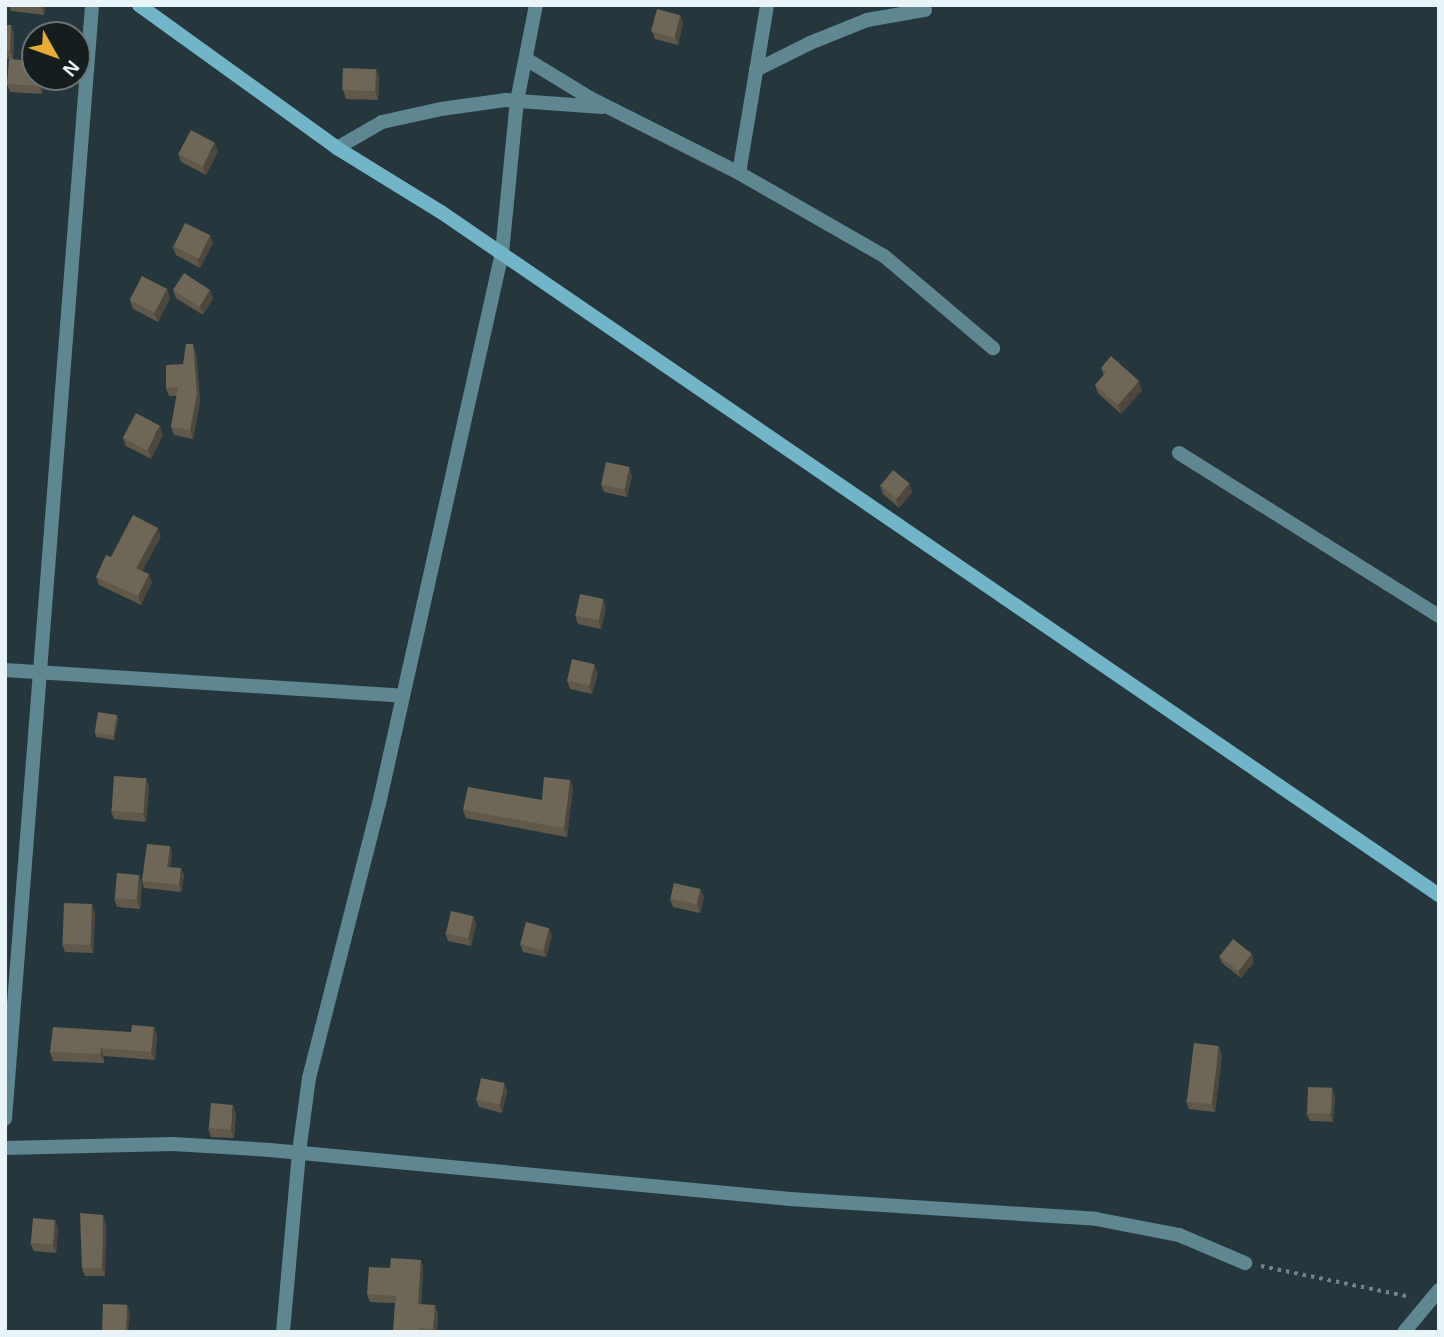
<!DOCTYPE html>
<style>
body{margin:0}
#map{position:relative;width:1444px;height:1337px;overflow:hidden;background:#25373c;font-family:Helvetica,sans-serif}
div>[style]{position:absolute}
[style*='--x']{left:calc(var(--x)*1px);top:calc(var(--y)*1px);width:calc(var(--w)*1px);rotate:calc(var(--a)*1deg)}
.path>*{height:3.5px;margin-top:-1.75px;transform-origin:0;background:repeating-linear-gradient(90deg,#738287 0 3.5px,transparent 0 8.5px)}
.minor>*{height:14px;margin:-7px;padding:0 7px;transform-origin:7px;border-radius:7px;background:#5e8792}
.tertiary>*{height:14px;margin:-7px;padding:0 7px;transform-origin:7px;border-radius:7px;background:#5e8792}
.secondary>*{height:14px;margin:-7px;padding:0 7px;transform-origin:7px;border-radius:7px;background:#73b5c8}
.wall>*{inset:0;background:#5f584b}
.shaded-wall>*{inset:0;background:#4d473d}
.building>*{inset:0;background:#6e6657;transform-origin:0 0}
span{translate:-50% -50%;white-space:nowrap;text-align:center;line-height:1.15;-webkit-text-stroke:6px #151d1f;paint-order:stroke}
.frame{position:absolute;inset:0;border:7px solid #e9f4f8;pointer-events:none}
.north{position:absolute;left:21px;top:21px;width:70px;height:70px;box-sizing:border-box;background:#151d1f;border:2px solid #6a7376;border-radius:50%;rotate:130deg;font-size:19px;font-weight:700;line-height:28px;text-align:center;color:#e9f4f8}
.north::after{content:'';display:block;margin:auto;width:24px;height:32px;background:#e6ac36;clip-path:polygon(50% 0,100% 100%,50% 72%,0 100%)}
</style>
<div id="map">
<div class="path">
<i style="--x:1261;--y:1266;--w:153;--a:11.7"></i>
</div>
<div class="minor">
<i style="--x:526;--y:59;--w:75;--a:31.4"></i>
<i style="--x:590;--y:98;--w:167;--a:26.7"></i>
<i style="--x:739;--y:173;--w:167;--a:29.8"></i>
<i style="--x:884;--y:256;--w:143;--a:40.2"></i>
<i style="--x:756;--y:70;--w:60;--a:-26.6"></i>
<i style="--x:810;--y:43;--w:61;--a:-22"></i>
<i style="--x:867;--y:20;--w:59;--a:-9.8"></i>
<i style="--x:337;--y:148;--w:52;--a:-30"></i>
<i style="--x:382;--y:122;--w:60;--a:-12.4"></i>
<i style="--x:441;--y:109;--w:66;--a:-7.9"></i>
<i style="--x:506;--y:100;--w:96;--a:4.2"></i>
<i style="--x:739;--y:173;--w:170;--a:-80.5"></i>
<i style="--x:1179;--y:453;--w:307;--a:32.1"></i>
<i style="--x:5;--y:670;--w:399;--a:3.7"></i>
<i style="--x:5;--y:1119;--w:1117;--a:-85.53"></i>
<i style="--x:5;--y:1148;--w:168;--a:-1.4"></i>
<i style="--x:173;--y:1144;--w:97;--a:3.5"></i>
<i style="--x:270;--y:1150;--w:522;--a:5.38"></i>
<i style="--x:790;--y:1199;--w:307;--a:3.7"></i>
<i style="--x:1096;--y:1219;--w:85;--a:10.9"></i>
<i style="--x:1179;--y:1235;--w:72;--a:23"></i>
<i style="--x:283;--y:1332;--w:181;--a:-84.9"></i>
<i style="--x:299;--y:1152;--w:75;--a:-82.3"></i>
<i style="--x:309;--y:1078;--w:283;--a:-75.7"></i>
<i style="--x:379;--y:804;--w:565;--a:-77.42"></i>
<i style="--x:502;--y:253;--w:153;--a:-84.4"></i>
<i style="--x:517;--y:101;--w:98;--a:-78.8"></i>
</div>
<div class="tertiary">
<i style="--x:1404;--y:1332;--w:55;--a:-50.2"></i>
</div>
<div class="secondary">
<i style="--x:139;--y:5;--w:244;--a:35.8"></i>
<i style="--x:337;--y:148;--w:122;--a:31.6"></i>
<i style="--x:441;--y:212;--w:1209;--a:34.39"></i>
</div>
<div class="wall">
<i style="clip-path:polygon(9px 5px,45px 5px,44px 15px,11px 11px)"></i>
<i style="clip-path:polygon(680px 15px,683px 23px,678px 45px,655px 39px,652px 31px)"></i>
<i style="clip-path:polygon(5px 25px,14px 33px,13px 59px,5px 59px)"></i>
<i style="clip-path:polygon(376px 69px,379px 77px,378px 100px,346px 99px,343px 90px)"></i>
<i style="clip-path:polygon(43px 77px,42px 94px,10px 92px,7px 84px)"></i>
<i style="clip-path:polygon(218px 151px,206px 175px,181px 162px,178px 154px)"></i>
<i style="clip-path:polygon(213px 243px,200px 268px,176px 255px,172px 246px)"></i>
<i style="clip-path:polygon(167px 289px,170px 298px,158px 322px,133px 309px,130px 300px)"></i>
<i style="clip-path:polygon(173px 290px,213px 298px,203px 315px,176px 298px)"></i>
<i style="clip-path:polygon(196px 353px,200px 402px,193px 439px,174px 435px,171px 427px,177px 396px,169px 396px,166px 388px,183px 364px)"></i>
<i style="clip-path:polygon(1101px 368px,1142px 390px,1121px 414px,1098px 393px,1095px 385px,1104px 375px)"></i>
<i style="clip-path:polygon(163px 435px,151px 459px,126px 446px,123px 438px)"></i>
<i style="clip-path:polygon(632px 476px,627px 497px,604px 492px,601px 484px)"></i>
<i style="clip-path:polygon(909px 483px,912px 492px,899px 508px,883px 494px,880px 485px)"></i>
<i style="clip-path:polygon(161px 536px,142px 571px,152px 582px,141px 605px,99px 585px,96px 577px,111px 557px)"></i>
<i style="clip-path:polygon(606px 608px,601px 629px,578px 624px,575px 615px)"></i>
<i style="clip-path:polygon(598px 673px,592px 694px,570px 689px,567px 680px)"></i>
<i style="clip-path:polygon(117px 715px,118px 719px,114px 740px,96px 737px,95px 733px)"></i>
<i style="clip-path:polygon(146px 778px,149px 787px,146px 822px,114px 819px,111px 811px)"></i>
<i style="clip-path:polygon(570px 780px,573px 788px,567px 837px,466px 818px,463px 810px,542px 800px)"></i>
<i style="clip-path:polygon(170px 846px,172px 853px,170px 867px,184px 875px,181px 892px,144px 888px,142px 881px)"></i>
<i style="clip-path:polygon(142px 883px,140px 909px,117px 907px,114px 898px)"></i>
<i style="clip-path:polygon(700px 889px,704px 897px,700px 913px,673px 907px,670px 899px)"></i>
<i style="clip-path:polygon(95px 913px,93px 953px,65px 952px,62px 944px)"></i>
<i style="clip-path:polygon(473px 916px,476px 925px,471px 946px,448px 941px,445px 933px)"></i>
<i style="clip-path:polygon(552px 936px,546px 957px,523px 952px,520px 944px)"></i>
<i style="clip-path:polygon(1219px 956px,1254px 962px,1241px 978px,1222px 963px)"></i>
<i style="clip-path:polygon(157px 1035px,155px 1060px,104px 1056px,104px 1063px,53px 1061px,50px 1052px)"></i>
<i style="clip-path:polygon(1222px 1055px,1215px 1112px,1189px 1109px,1186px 1101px)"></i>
<i style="clip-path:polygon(504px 1083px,507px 1091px,502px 1113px,479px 1107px,476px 1099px)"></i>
<i style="clip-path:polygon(1335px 1096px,1333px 1122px,1310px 1121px,1306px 1113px)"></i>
<i style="clip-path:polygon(236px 1113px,234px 1138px,211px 1137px,208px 1128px)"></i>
<i style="clip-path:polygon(106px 1224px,105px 1276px,85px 1276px,82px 1268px)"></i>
<i style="clip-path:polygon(58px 1228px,56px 1253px,34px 1251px,30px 1243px)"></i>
<i style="clip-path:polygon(423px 1267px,421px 1304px,438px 1313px,437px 1332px,393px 1332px,395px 1303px,370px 1302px,367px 1294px,390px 1268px)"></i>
</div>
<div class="shaded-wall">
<i style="clip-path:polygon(41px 5px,45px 5px,44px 15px,41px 7px)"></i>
<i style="clip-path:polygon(680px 15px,683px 23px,678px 45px,675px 36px)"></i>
<i style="clip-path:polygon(11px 25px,14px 33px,13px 59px,10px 51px)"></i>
<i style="clip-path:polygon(376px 69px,379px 77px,378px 100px,375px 91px)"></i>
<i style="clip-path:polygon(40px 77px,43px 77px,42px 94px,39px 86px)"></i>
<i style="clip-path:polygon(215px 143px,218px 151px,206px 175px,203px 167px)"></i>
<i style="clip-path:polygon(210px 235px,213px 243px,200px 268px,197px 259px)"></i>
<i style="clip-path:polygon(167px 289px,170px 298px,158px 322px,154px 313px)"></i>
<i style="clip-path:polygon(210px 290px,213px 298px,203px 315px,200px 306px)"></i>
<i style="clip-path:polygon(193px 344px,196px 353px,200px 402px,193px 439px,190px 430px)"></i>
<i style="clip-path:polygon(1139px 381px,1142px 390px,1121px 414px,1118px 405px)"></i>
<i style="clip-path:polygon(160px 426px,163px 435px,151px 459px,148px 450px)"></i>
<i style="clip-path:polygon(629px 467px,632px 476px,627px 497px,624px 489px)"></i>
<i style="clip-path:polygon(909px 483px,912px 492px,899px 508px,896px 499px)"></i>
<i style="clip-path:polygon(158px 528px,161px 536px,139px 577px,136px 568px)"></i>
<i style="clip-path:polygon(149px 574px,152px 582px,141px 605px,138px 596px)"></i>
<i style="clip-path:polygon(603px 599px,606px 608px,601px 629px,598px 621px)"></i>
<i style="clip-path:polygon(594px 664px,598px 673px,592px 694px,589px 686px)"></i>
<i style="clip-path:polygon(117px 715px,118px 719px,114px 740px,113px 735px)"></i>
<i style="clip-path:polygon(146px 778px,149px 787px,146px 822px,143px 813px)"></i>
<i style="clip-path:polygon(570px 780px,573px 788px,567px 837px,564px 828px)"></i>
<i style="clip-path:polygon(170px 846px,172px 853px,169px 873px,167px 867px)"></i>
<i style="clip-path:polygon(181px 868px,184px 875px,181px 892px,179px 885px)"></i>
<i style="clip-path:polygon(139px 875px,142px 883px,140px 909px,137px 900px)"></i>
<i style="clip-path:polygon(700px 889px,704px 897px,700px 913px,697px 905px)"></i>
<i style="clip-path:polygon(92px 904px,95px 913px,93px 953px,90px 945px)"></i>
<i style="clip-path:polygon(473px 916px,476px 925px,471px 946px,468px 938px)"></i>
<i style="clip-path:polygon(549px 928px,552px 936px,546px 957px,543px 949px)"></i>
<i style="clip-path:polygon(1252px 954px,1254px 962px,1241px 978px,1238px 971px)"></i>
<i style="clip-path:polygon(154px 1027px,157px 1035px,155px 1060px,151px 1052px)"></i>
<i style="clip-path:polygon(1219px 1046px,1222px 1055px,1215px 1112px,1212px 1104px)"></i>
<i style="clip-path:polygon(101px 1048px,104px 1056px,104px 1063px,100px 1054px)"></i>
<i style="clip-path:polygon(504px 1083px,507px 1091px,502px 1113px,499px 1104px)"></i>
<i style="clip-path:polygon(1332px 1088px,1335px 1096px,1333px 1122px,1330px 1114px)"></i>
<i style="clip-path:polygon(233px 1105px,236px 1113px,234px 1138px,231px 1130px)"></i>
<i style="clip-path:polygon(103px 1215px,106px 1224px,105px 1276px,102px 1268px)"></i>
<i style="clip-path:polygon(55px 1220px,58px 1228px,56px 1253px,53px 1245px)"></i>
<i style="clip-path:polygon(421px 1260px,423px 1267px,421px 1312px,418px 1304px)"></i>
<i style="clip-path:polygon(127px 1305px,130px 1312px,128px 1332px,124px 1332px)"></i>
<i style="clip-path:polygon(435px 1305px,438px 1313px,437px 1332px,434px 1332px,433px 1329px)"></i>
</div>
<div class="building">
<i style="left:657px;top:9px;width:24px;height:23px;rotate:15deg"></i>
<i style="clip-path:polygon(5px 25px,11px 25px,10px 51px,5px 50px)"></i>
<i style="clip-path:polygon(9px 59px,35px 61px,35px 77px,40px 77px,39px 86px,7px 84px)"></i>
<i style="left:343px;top:68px;width:33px;height:22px;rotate:2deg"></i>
<i style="left:191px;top:130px;width:27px;height:27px;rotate:28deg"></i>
<i style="left:185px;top:223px;width:28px;height:26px;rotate:26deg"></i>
<i style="left:184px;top:273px;width:31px;height:20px;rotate:33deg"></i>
<i style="left:142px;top:276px;width:28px;height:27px;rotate:27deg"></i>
<i style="clip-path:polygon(186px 344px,193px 344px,197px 394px,190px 430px,171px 427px,178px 387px,166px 388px,166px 365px,183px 364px)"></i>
<i style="clip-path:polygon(1111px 356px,1139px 381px,1118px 405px,1095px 385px,1106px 372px,1101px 368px)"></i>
<i style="left:136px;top:413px;width:27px;height:28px;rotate:28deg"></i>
<i style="left:606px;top:462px;width:24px;height:23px;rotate:12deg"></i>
<i style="left:893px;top:470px;width:21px;height:20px;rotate:39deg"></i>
<i style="clip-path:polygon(133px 515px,158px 528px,136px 568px,149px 574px,138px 596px,96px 577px,106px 555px,111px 557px)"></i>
<i style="left:580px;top:594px;width:24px;height:22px;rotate:12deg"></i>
<i style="left:572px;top:659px;width:23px;height:22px;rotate:13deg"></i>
<i style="left:98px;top:712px;width:19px;height:21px;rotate:9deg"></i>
<i style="left:114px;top:776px;width:32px;height:35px;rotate:4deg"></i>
<i style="clip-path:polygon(544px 777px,570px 780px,564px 828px,463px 810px,468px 787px,542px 800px)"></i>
<i style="clip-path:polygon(147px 844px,170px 846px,167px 867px,181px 868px,179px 885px,142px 881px)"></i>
<i style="left:117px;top:873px;width:22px;height:25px;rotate:5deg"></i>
<i style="left:674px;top:883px;width:27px;height:16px;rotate:13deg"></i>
<i style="left:64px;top:903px;width:28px;height:41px;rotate:2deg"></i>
<i style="left:451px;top:911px;width:23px;height:23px;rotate:13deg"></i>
<i style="left:526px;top:922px;width:24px;height:23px;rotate:15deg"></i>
<i style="left:1233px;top:939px;width:24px;height:22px;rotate:38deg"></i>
<i style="clip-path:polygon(132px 1025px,154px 1027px,151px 1052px,101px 1048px,100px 1054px,50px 1052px,53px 1027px,131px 1032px)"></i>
<i style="left:1194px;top:1043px;width:25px;height:59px;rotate:7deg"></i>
<i style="left:481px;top:1078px;width:24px;height:22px;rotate:12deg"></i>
<i style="left:1308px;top:1087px;width:24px;height:26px;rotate:2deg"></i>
<i style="left:211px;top:1103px;width:22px;height:25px;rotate:5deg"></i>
<i style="clip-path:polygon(80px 1213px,103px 1215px,102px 1268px,82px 1268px)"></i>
<i style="left:33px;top:1218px;width:22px;height:25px;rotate:5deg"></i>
<i style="clip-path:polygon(391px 1258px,421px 1260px,418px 1304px,435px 1305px,433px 1329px,419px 1328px,418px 1332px,393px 1332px,396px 1296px,367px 1294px,369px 1267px,390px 1268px)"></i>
<i style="left:103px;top:1304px;width:24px;height:28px;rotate:2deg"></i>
</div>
<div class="frame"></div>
<div class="north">N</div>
</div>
